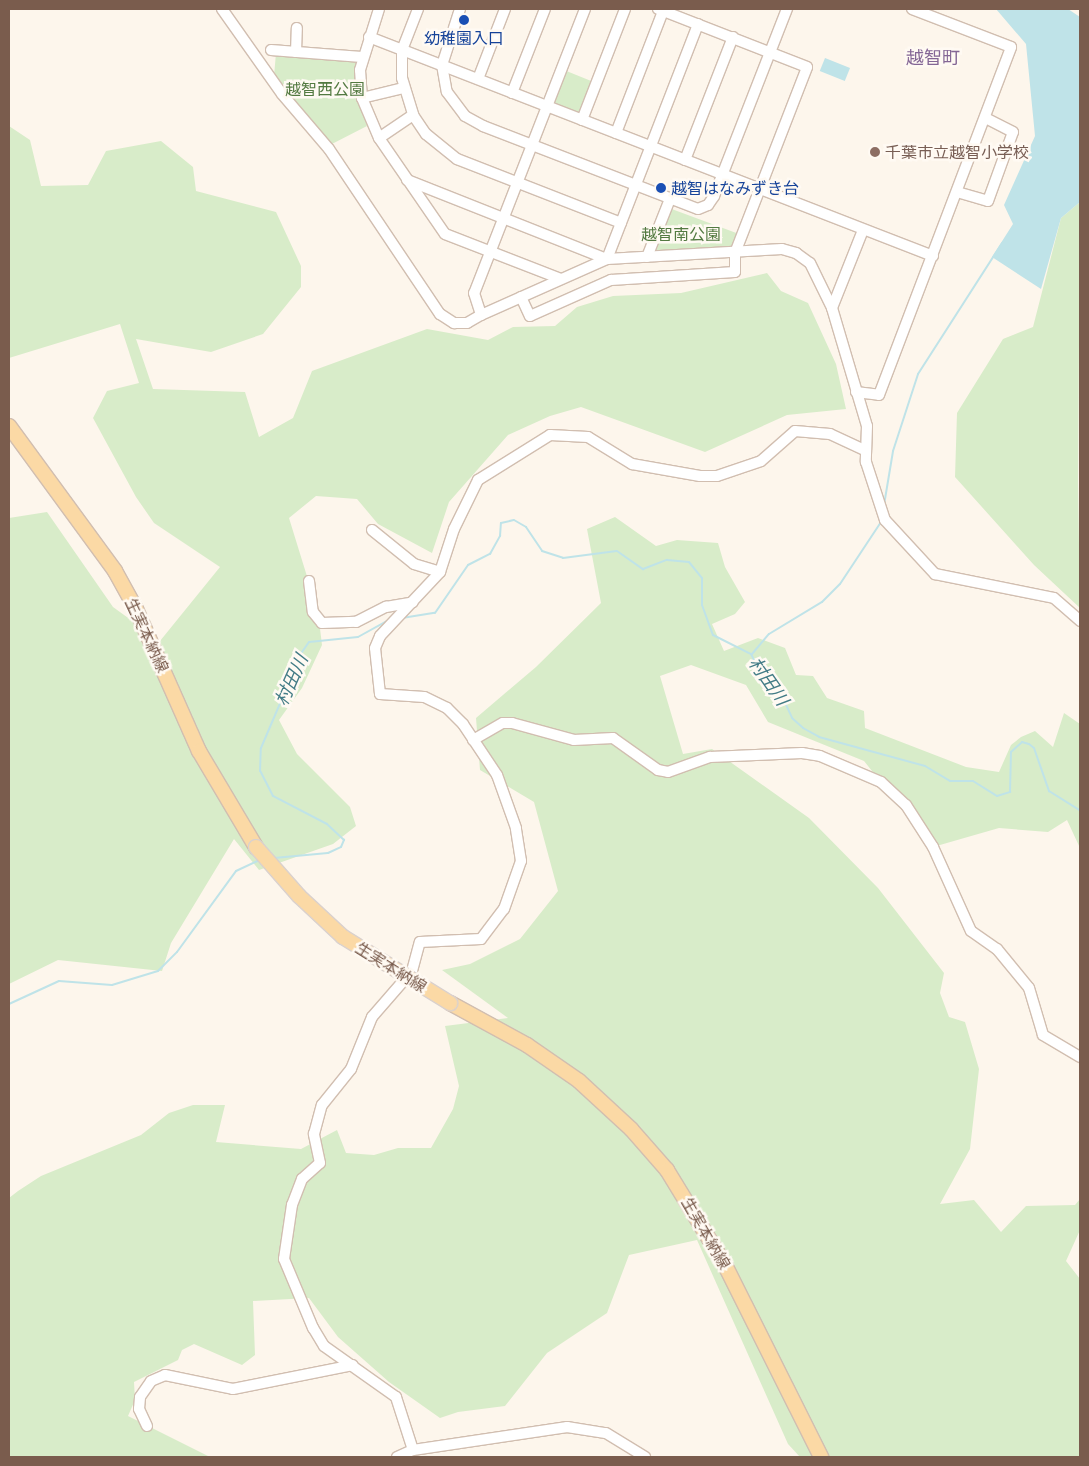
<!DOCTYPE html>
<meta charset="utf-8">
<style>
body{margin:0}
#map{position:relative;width:1089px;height:1466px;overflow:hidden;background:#fdf6ec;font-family:"Noto Sans","Noto Sans JP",sans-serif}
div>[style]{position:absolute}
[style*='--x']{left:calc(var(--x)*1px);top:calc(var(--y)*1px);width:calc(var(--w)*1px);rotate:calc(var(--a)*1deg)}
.green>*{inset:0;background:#d8ecc9;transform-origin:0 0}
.water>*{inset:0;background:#bfe3e8;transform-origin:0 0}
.stream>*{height:2px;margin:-1px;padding:0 1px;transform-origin:1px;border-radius:1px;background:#bfe3e8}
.roads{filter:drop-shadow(1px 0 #d1beb0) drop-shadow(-1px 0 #d1beb0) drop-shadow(0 1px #d1beb0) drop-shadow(0 -1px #d1beb0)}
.minor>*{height:10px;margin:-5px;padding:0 5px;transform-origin:5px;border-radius:5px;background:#fff}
.major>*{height:14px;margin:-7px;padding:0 7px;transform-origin:7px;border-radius:7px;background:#fbd9a5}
.bridges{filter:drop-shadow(1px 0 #dad1cd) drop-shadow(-1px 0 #dad1cd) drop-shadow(0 1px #dad1cd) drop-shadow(0 -1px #dad1cd)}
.major-bridge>*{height:14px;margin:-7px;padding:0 7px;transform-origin:7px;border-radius:7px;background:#fbd9a5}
.dots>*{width:14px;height:14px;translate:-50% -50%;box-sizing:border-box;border:2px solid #fffaf3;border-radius:50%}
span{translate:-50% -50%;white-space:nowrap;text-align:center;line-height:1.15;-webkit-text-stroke:5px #fffaf3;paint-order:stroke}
.transit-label{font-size:16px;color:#164399}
.left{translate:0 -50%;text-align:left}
.park-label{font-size:16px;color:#537a41}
.education-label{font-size:16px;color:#785e54}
.street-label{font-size:16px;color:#7a5c4d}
.neighbourhood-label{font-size:18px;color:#846695}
.water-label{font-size:18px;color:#437c86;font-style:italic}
.frame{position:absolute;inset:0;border:10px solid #7a5c4d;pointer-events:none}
</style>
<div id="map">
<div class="green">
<i style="clip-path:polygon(276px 53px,355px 60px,358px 65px,358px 99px,367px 126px,328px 146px,274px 76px)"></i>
<i style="left:564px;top:70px;width:32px;height:39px;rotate:22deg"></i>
<i style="clip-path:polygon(9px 126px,30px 140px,41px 186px,88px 185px,106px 151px,161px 141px,193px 167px,196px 191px,276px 212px,301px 266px,301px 287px,263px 334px,211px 352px,136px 339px,153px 389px,245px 392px,259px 437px,293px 418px,312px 371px,427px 329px,488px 340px,513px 327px,555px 326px,577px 307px,613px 296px,681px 293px,767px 273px,781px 291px,808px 303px,836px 364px,846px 409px,787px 415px,705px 452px,581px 407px,550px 416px,508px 435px,449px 502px,432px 553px,378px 524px,357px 499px,316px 496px,289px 518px,318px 612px,322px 645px,302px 688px,279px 720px,297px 754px,350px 807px,356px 826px,333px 844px,259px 870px,234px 839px,171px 943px,162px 971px,58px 960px,9px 984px,9px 518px,47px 512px,113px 607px,160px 641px,220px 567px,154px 523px,136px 497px,93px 418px,107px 391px,139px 383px,120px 324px,9px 358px)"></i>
<i style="clip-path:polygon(1080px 202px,1078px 482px,1080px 608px,1034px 565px,955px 477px,957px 413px,1003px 339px,1033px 327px,1061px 218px)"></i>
<i style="clip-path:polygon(669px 208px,739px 234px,733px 248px,655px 255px)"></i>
<i style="clip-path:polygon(615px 517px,656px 546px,677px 540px,718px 543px,725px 567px,745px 602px,735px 614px,712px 624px,724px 651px,758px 638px,785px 648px,796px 675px,813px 676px,827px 698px,864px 711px,865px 728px,966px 767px,999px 772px,1011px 745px,1021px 737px,1035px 731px,1053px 747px,1064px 713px,1080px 724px,1080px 848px,1067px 820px,1048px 832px,999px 828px,933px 847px,864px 761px,768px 722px,746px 685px,691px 665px,660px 676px,683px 754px,712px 749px,809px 818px,878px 888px,944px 973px,940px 993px,949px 1017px,965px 1022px,979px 1069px,970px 1149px,940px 1204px,974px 1200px,1001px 1232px,1026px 1206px,1075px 1205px,1080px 1199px,1080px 1230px,1066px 1261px,1080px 1279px,1080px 1457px,800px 1457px,788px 1444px,697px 1240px,629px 1255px,607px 1313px,547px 1353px,505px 1406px,458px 1412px,440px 1418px,389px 1382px,338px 1337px,309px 1298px,253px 1301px,255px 1355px,242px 1365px,194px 1344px,182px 1350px,178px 1360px,134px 1382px,135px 1400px,128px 1416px,210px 1457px,9px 1457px,9px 1198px,18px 1191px,41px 1176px,141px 1135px,169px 1113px,193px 1105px,225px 1105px,216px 1142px,301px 1149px,337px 1130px,346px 1153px,374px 1155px,398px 1148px,431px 1148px,453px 1109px,459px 1086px,445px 1026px,508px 1018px,442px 970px,470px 964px,520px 939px,558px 891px,534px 802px,480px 770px,476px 718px,536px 667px,601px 603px,587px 529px)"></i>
</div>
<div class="water">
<i style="clip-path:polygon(996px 9px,1068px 9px,1080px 17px,1080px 202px,1061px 218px,1041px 289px,992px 257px,1013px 224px,1004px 205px,1035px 136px,1026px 44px)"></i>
<i style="left:825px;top:58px;width:27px;height:14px;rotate:22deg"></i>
</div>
<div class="stream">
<i style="--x:884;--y:505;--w:55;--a:-80.5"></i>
<i style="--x:893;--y:451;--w:81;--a:-72"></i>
<i style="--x:918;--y:374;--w:156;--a:-57.3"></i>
<i style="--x:402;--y:618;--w:33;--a:-9"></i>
<i style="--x:435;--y:613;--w:58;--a:-55.5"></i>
<i style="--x:468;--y:565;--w:25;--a:-27"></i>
<i style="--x:490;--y:554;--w:21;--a:-61"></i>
<i style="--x:500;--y:536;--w:13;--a:-86"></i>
<i style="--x:501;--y:523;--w:13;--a:-13"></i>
<i style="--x:514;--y:520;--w:14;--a:30"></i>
<i style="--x:526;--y:527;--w:29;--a:56"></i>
<i style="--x:542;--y:551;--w:22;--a:18"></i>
<i style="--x:563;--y:558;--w:54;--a:-7.4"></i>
<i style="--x:617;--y:551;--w:32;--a:35"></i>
<i style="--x:643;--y:569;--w:26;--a:-21"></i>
<i style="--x:667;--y:560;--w:22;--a:5"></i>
<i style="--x:689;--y:562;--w:21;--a:51"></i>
<i style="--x:702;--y:578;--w:27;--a:90"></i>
<i style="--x:702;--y:605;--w:32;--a:70"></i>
<i style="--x:713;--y:635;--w:42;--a:26.6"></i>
<i style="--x:751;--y:654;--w:34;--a:63"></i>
<i style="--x:766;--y:684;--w:18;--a:34"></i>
<i style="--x:781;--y:694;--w:26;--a:65"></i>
<i style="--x:792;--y:718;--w:15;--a:42"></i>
<i style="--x:803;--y:728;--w:18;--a:29"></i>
<i style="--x:819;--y:737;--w:110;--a:15.3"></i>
<i style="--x:925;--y:766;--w:29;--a:31"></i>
<i style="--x:950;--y:781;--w:23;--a:0"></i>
<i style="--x:973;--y:781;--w:28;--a:32"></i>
<i style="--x:997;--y:796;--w:14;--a:-17"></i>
<i style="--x:1010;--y:792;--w:40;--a:-88.6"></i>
<i style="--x:1011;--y:752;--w:15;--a:-42"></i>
<i style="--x:1022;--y:742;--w:7;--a:16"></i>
<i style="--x:1029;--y:744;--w:6;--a:39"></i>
<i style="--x:1034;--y:748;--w:46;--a:70.8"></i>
<i style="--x:1049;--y:791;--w:36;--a:32"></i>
<i style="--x:752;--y:654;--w:26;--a:-50"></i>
<i style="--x:769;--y:634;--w:62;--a:-31.1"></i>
<i style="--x:822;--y:602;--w:25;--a:-45"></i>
<i style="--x:840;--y:584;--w:74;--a:-56.5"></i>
<i style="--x:274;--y:858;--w:54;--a:-5.3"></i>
<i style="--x:328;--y:853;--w:14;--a:-25"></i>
<i style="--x:341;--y:847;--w:8;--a:-67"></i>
<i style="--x:344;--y:840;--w:23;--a:-137"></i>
<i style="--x:327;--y:824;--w:61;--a:-152.6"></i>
<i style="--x:273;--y:796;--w:28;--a:-117"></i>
<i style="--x:260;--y:771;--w:23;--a:-88"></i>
<i style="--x:261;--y:748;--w:104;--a:-66.9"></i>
<i style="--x:302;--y:652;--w:12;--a:-55"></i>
<i style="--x:309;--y:642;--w:49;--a:-5.8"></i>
<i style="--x:358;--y:637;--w:39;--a:-29"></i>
<i style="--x:9;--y:1004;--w:55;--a:-24.7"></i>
<i style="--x:59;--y:981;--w:53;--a:4.3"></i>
<i style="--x:112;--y:985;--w:48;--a:-16.9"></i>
<i style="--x:158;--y:971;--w:27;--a:-45"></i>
<i style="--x:177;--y:952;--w:100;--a:-53.9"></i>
<i style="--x:236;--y:871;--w:26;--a:-25"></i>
</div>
<div class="roads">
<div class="minor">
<i style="--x:222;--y:9;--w:104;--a:54.8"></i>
<i style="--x:282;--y:94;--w:72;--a:49.5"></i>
<i style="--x:329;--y:149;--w:199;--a:56.1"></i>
<i style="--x:440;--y:314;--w:17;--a:33"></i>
<i style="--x:454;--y:323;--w:13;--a:0"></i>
<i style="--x:467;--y:323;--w:16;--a:-30"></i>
<i style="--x:379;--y:9;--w:64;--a:107.3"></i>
<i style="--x:360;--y:70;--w:28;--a:86"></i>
<i style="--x:362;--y:98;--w:43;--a:67"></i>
<i style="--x:379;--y:138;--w:116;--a:55.5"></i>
<i style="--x:445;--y:234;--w:124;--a:21.2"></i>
<i style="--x:418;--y:9;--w:44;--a:111.3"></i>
<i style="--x:402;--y:50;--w:28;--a:90"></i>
<i style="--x:402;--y:78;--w:39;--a:73"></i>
<i style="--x:413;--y:115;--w:23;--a:56"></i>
<i style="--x:426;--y:134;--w:40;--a:39"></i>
<i style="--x:457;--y:159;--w:176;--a:21.3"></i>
<i style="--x:460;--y:9;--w:59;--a:107.8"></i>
<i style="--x:442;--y:65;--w:27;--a:80"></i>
<i style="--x:447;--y:92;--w:30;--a:53"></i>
<i style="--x:465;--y:116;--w:21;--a:29"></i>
<i style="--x:483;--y:126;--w:230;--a:21.1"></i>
<i style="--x:698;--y:209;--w:11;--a:-22"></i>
<i style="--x:708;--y:205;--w:11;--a:-56"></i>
<i style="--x:714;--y:196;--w:201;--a:-68.7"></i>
<i style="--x:585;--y:9;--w:305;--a:111.3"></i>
<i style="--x:474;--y:293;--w:23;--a:72"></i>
<i style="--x:481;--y:315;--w:138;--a:-24"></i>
<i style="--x:607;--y:259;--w:175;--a:-3.3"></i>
<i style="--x:782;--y:249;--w:15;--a:16"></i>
<i style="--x:796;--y:253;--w:17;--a:36"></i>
<i style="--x:810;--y:263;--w:50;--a:63.9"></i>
<i style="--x:832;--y:308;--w:123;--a:73.5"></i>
<i style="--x:867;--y:426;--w:36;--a:92"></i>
<i style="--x:866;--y:462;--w:61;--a:71.9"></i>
<i style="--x:885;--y:520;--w:74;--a:47.2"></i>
<i style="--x:935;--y:574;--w:121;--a:11.4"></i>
<i style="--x:1054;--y:598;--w:35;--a:41"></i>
<i style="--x:369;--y:37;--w:605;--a:21.22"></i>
<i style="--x:271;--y:50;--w:91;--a:4.4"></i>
<i style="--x:296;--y:52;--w:24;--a:-88"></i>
<i style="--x:478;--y:79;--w:75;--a:-68.9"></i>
<i style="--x:512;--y:93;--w:90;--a:-68.6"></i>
<i style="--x:362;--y:98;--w:42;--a:-13.7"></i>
<i style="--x:582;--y:120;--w:119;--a:-68.8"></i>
<i style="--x:616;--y:133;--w:131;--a:-68.9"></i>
<i style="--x:379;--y:138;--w:41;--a:-34.1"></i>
<i style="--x:685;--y:160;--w:132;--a:-68.7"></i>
<i style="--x:407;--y:180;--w:215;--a:21.6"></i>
<i style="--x:607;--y:259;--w:252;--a:-68.8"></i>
<i style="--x:957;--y:192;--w:32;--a:16"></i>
<i style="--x:988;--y:201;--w:73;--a:-70.1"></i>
<i style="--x:1013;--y:132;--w:30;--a:-153"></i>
<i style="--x:647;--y:257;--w:62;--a:-68.4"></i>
<i style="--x:521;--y:297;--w:21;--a:65"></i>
<i style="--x:530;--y:316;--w:89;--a:-24"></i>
<i style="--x:611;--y:280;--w:124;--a:-3.7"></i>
<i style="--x:735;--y:272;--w:19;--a:-90"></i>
<i style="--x:735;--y:253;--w:199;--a:-68.8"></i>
<i style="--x:807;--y:67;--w:160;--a:-158.7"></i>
<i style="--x:832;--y:308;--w:84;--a:-68.3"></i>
<i style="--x:856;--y:392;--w:23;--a:7"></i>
<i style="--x:879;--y:395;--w:372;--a:-69.2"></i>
<i style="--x:1011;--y:47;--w:106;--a:-159"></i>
<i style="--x:372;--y:530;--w:54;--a:39"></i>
<i style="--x:414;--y:564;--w:27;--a:17"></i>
<i style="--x:309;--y:581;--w:31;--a:83"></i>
<i style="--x:313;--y:612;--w:14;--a:51"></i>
<i style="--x:322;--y:623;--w:34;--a:-2"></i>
<i style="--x:356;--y:622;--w:34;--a:-27"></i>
<i style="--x:386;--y:607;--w:27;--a:-10"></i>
<i style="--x:473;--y:740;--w:34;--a:-30"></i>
<i style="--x:503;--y:723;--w:9;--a:0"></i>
<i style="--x:512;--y:723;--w:64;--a:15.3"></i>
<i style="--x:574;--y:740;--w:39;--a:-3"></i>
<i style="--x:613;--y:738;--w:55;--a:35.4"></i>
<i style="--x:658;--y:770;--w:10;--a:11"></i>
<i style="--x:668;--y:772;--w:45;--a:-19.7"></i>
<i style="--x:710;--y:757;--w:92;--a:-2.5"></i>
<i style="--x:802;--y:753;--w:18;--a:9"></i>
<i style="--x:820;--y:756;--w:66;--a:23.1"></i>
<i style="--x:881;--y:782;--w:34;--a:43"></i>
<i style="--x:906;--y:805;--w:50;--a:57.3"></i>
<i style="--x:933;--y:847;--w:92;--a:65.7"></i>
<i style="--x:971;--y:931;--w:32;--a:35"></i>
<i style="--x:997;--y:949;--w:50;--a:50.6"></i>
<i style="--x:1029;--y:988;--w:49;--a:73.4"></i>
<i style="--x:1043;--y:1035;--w:43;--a:30.7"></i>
<i style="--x:147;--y:1426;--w:19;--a:-115"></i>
<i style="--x:139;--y:1409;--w:12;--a:-85"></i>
<i style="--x:140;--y:1397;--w:19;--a:-55"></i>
<i style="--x:151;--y:1381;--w:15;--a:-23"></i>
<i style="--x:165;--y:1375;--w:69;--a:11.6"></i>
<i style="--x:233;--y:1389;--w:122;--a:-11.3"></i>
<i style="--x:413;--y:1450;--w:56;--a:-107.8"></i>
<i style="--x:396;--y:1397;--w:88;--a:-144.7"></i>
<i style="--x:324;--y:1346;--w:21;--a:-121"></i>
<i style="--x:313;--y:1328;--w:75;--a:-112.8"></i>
<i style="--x:284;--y:1259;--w:55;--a:-81.6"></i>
<i style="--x:292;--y:1205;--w:28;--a:-69"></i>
<i style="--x:302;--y:1179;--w:24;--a:-42"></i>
<i style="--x:320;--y:1163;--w:30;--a:-102"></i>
<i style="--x:314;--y:1134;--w:30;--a:-75"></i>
<i style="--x:322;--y:1105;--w:46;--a:-51.1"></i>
<i style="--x:351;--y:1069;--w:56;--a:-68"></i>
<i style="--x:372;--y:1017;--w:61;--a:-49"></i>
<i style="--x:412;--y:971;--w:30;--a:-75"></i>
<i style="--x:420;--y:942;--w:61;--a:-2.8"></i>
<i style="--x:481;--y:939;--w:38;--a:-53"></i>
<i style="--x:504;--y:909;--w:51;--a:-70.5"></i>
<i style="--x:521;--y:861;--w:33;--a:-99"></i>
<i style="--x:516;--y:828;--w:56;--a:-109.7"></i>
<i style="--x:497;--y:775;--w:61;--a:-123.7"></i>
<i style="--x:463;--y:724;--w:23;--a:-135"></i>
<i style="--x:447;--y:708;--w:25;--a:-154"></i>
<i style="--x:424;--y:697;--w:44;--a:-176.1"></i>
<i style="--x:380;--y:694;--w:46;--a:-96.2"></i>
<i style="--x:375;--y:648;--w:13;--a:-67"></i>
<i style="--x:380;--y:636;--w:88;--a:-46.8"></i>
<i style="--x:440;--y:572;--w:45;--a:-72"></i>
<i style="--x:454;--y:529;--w:55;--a:-63.9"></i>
<i style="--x:478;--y:480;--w:85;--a:-32"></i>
<i style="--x:550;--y:435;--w:38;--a:3"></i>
<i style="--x:588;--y:437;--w:52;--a:31.5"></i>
<i style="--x:632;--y:464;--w:69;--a:10"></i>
<i style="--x:700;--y:476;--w:17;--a:0"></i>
<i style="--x:717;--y:476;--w:46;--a:-18.8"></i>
<i style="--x:761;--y:461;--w:45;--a:-41.4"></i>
<i style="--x:795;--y:431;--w:35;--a:5"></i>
<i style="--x:830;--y:434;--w:38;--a:25"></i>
<i style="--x:397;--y:1457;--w:17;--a:-24"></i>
<i style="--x:413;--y:1450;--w:156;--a:-8.5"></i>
<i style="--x:567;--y:1427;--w:39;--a:9"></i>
<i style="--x:606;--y:1433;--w:46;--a:31.6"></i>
</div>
<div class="major">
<i style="--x:9;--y:426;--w:180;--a:53.8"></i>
<i style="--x:115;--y:571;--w:43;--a:61.1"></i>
<i style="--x:136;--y:609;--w:155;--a:66.1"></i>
<i style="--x:199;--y:751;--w:112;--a:59.3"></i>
<i style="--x:450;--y:1003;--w:88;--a:28.6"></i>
<i style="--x:527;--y:1045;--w:63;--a:34.7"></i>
<i style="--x:579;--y:1081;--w:71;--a:42.7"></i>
<i style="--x:631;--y:1129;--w:55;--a:48.7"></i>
<i style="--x:667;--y:1170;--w:111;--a:58.6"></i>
<i style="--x:725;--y:1265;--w:215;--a:63.4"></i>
</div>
</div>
<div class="bridges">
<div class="major-bridge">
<i style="--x:256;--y:847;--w:65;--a:48.7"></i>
<i style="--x:299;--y:896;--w:60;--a:43"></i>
<i style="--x:343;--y:937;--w:126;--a:31.7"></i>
</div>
</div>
<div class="dots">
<i style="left:464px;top:20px;background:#1a4fb4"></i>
<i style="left:875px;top:152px;background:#8d6e63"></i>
<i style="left:661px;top:188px;background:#1a4fb4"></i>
</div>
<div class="transit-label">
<span style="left:464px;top:38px">幼稚園入口</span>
<span class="left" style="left:671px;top:188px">越智はなみずき台</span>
</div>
<div class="park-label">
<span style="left:325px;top:89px">越智西公園</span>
<span style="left:681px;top:234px">越智南公園</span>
</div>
<div class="education-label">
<span class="left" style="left:885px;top:152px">千葉市立越智小学校</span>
</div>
<div class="street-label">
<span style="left:147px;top:635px;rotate:65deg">生実本納線</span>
<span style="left:391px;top:967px;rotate:32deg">生実本納線</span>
<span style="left:706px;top:1233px;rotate:60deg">生実本納線</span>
</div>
<div class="neighbourhood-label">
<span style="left:933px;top:57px">越智町</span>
</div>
<div class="water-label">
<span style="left:291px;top:680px;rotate:-66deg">村田川</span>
<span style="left:769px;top:681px;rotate:55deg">村田川</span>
</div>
<div class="frame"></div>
</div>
